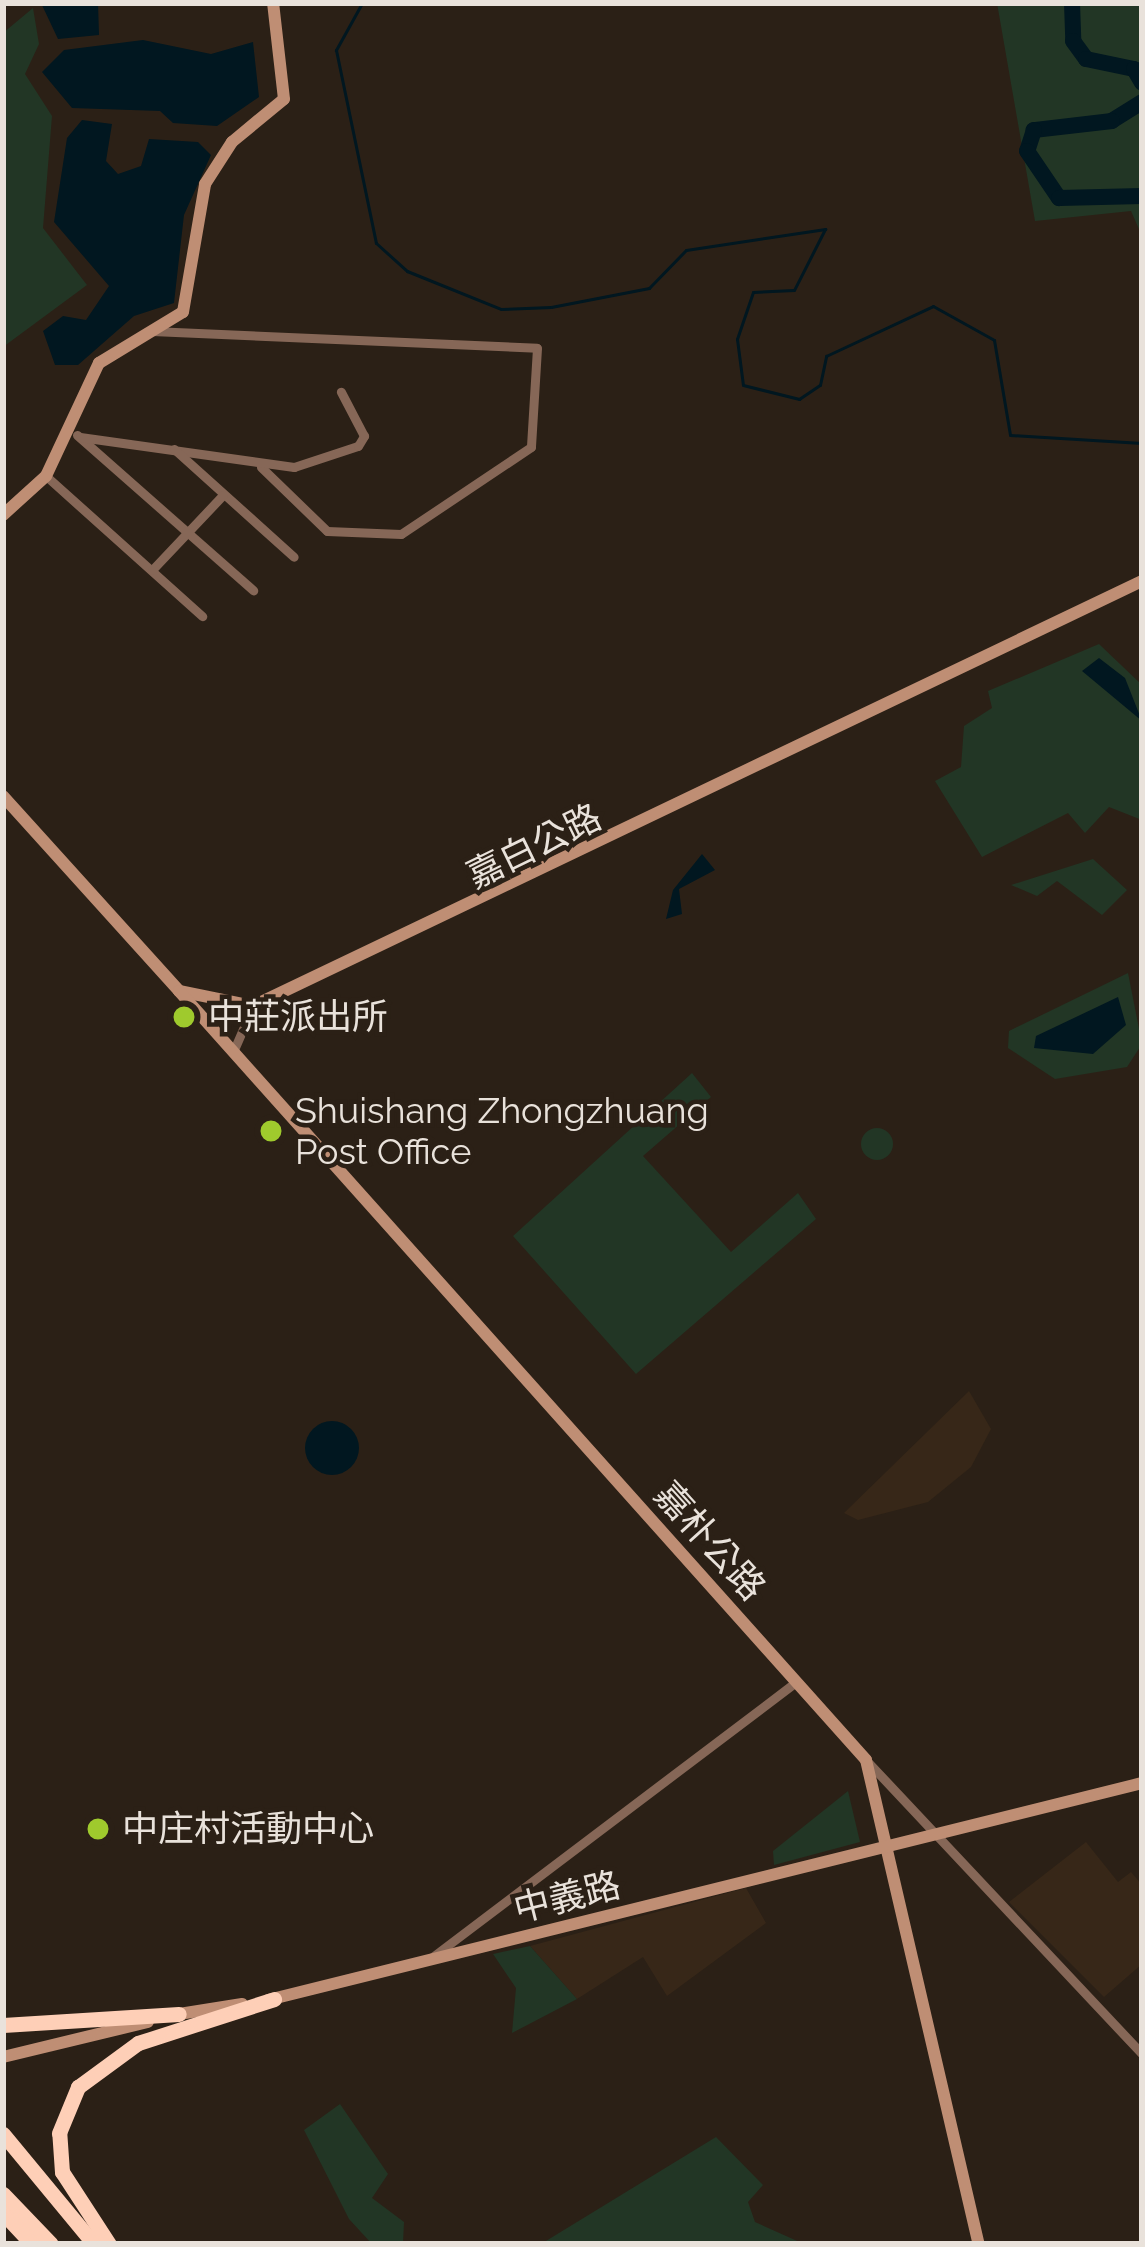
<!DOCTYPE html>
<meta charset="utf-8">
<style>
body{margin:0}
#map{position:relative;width:1145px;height:2247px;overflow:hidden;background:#2b2016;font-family:Raleway,"Noto Sans TC",sans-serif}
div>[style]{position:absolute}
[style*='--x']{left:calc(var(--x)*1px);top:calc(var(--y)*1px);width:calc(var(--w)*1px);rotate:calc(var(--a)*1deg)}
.built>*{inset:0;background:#372718}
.green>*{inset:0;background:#223625}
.round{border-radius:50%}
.water>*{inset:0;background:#011720}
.stream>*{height:3px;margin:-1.5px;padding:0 1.5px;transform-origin:1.5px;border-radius:1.5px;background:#011720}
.river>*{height:16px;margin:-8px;padding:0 8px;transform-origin:8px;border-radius:8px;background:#011720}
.street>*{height:9px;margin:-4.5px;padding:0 4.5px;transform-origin:4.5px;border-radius:4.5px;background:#866757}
.secondary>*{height:12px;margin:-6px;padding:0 6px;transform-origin:6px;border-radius:6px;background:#bf8e74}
.highway>*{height:15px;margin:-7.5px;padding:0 7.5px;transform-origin:7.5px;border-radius:7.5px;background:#fecfb7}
.dots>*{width:33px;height:33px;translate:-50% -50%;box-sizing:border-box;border:6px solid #2b2016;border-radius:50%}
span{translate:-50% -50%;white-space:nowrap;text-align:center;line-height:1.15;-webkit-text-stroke:9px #2b2016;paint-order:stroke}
.street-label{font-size:36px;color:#e9e2db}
.poi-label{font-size:36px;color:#e9e2db}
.left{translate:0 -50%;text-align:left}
.frame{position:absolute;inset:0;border:6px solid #e9e2db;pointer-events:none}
</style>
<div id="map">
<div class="built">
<i style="clip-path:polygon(969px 1391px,991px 1429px,971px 1467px,928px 1502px,858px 1520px,844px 1513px)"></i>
<i style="clip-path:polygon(1086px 1842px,1118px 1882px,1131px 1872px,1142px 1885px,1142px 1964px,1104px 1997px,1009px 1902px)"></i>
<i style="clip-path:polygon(746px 1888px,766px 1923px,667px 1996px,643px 1957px,577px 1999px,530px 1946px)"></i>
</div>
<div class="green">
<i style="clip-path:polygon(997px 3px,1142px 3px,1142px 236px,1131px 211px,1035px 221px)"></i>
<i style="clip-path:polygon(33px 8px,39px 44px,25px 74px,52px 116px,43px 228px,87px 285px,3px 347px,3px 33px)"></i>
<i style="clip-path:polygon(1099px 644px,1142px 685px,1142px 820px,1109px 807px,1085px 833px,1068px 813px,982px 857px,935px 781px,961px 767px,964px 726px,992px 708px,988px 691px)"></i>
<i style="clip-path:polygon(1093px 859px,1127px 890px,1102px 915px,1057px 881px,1037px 896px,1011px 885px)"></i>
<i style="clip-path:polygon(1128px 973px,1142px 1044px,1127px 1067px,1055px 1079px,1008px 1048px,1009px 1031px)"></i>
<i style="clip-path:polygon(692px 1073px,711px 1097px,643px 1156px,731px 1252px,798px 1193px,816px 1219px,636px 1374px,513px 1236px)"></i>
<i class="round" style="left:861px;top:1128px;width:32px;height:32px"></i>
<i style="clip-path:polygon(848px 1791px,860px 1842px,774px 1865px,773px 1851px)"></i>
<i style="clip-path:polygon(530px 1946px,577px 1999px,512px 2033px,516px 1988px,493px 1954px)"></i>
<i style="clip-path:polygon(340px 2104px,388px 2174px,372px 2198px,404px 2222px,403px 2244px,372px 2244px,349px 2219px,304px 2130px)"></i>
<i style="clip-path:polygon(716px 2137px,763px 2185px,748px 2202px,755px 2222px,804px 2244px,541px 2244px)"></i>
</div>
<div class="water">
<i style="clip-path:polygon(41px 3px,98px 3px,99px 35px,58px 39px)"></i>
<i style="clip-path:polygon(143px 40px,211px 54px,253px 42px,259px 97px,217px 126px,173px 123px,160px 111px,72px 108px,42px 72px,64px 50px)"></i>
<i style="clip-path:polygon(82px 120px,112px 124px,106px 161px,118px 174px,141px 166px,149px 139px,198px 142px,211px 155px,184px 215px,174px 303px,134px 316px,78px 365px,55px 365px,43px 331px,63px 316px,86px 320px,109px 286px,54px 222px,67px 138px)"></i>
<i style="clip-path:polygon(1099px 658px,1125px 678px,1142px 721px,1082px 671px)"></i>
<i style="clip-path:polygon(702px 854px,715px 870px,679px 889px,682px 914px,666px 919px,673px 890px)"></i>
<i style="clip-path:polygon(1118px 997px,1126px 1025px,1093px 1054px,1034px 1048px,1036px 1036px)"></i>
<i class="round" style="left:305px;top:1421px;width:54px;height:54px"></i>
</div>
<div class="stream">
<i style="--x:362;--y:3;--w:54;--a:119"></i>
<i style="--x:336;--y:50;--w:197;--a:78.3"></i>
<i style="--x:376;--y:243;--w:42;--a:42.1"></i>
<i style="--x:407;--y:271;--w:101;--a:22"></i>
<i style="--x:501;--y:309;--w:50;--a:-2.3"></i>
<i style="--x:551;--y:307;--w:100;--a:-11"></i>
<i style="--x:649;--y:288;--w:53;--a:-45.8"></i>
<i style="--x:686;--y:250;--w:141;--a:-8.6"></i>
<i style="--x:825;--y:229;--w:68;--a:116.9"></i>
<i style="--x:794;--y:290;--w:41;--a:177.2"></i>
<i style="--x:753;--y:292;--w:50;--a:108.8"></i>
<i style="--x:737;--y:339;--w:46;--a:82.6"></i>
<i style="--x:743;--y:385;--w:58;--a:14"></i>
<i style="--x:799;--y:399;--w:25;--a:-34"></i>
<i style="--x:820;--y:385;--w:30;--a:-78"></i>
<i style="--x:826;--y:356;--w:118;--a:-25"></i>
<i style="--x:933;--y:306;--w:70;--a:29.1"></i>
<i style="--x:994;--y:340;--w:96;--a:80.4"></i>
<i style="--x:1010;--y:435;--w:132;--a:3.5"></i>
</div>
<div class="river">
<i style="--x:1072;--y:3;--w:38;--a:88"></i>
<i style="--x:1073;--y:41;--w:22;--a:54"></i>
<i style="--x:1086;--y:59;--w:49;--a:11.8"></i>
<i style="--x:1134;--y:69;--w:16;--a:60"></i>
<i style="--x:1142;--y:102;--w:36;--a:148"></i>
<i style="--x:1112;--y:121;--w:79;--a:173.4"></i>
<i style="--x:1034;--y:130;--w:22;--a:108"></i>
<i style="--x:1027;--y:151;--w:57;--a:55.8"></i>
<i style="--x:1059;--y:198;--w:83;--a:-1.4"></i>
</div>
<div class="street">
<i style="--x:152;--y:331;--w:385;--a:2.5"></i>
<i style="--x:537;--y:348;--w:99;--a:93.5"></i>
<i style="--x:531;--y:447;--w:156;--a:146.2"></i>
<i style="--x:401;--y:534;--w:74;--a:-177.7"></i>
<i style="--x:327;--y:531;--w:92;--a:-135.9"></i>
<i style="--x:77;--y:435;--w:235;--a:41.4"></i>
<i style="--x:80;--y:437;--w:216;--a:8"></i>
<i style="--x:294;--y:467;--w:67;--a:-18.2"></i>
<i style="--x:358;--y:446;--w:12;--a:-59"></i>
<i style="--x:364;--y:436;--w:50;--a:-117.6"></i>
<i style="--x:174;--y:449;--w:161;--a:42"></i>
<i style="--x:46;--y:476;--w:210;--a:41.9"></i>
<i style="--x:152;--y:570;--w:103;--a:-46.6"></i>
<i style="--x:233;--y:1052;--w:50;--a:-66.5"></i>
<i style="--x:866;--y:1760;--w:403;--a:46.8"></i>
<i style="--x:431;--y:1958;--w:456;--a:-37.1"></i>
</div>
<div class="secondary">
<i style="--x:3;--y:515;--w:58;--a:-42.2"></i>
<i style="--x:46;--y:476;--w:125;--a:-64.9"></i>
<i style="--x:99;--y:363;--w:98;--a:-31.3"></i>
<i style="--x:183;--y:312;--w:130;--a:-80.2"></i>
<i style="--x:205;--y:184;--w:50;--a:-57.3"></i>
<i style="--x:232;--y:142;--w:67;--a:-39.6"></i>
<i style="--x:284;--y:99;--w:97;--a:-96.5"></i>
<i style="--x:3;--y:796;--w:263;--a:47.9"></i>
<i style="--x:179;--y:991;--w:76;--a:11.5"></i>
<i style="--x:253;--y:1006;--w:985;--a:-25.55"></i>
<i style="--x:179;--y:991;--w:1031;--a:48.22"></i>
<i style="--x:866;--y:1760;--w:497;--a:76.9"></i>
<i style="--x:268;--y:2000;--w:901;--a:-13.94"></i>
<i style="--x:173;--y:2015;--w:70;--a:-9.1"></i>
<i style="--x:3;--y:2057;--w:149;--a:-13.6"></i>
</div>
<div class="highway">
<i style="--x:3;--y:2025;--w:176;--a:-3.6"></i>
<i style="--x:3;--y:2134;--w:143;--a:50.4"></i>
<i style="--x:3;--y:2194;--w:69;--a:46.2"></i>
<i style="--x:3;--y:2213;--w:42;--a:46.9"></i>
<i style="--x:109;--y:2244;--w:86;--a:-123.1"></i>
<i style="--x:62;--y:2172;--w:39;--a:-94"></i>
<i style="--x:59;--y:2133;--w:50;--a:-67.6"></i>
<i style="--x:78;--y:2087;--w:74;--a:-36.3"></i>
<i style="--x:138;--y:2043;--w:143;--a:-17.9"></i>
</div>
<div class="dots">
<i style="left:184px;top:1017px;background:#9fca2d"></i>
<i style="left:271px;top:1131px;background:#9fca2d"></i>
<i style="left:98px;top:1829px;background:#9fca2d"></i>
</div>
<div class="street-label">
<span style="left:534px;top:846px;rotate:-26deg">嘉白公路</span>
<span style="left:710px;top:1541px;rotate:48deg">嘉朴公路</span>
<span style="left:567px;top:1897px;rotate:-14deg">中義路</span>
</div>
<div class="poi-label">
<span class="left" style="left:208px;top:1017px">中莊派出所</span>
<span class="left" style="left:295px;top:1131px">Shuishang Zhongzhuang<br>Post Office</span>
<span class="left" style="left:122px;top:1829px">中庄村活動中心</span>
</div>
<div class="frame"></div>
</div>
